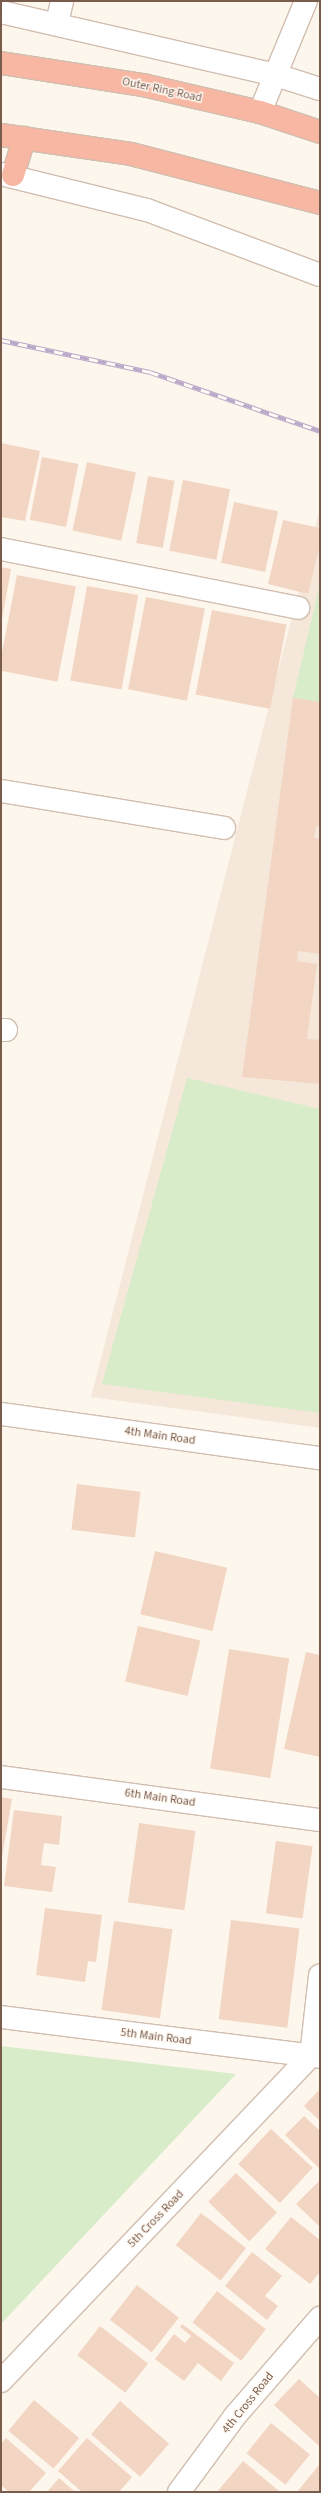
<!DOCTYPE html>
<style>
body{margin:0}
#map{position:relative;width:321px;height:2493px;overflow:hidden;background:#fdf6ec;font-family:"Source Sans 3",sans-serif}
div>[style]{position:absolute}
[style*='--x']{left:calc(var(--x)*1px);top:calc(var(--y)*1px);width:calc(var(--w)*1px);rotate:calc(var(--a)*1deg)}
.residential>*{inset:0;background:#f5e8da}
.green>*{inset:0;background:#d8ecc9}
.building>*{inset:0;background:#f3d5c3;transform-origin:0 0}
.roads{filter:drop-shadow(1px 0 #d1beb0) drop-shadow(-1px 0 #d1beb0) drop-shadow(0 1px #d1beb0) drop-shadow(0 -1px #d1beb0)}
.minor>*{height:22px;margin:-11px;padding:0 11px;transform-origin:11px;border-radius:11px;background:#fff}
.highway>*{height:22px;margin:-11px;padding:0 11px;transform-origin:11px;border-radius:11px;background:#f7b7a3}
.rail>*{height:4.5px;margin-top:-2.25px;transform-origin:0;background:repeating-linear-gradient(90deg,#fffaf3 0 9px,#b9a8c9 0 18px);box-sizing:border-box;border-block:1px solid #b9a8c9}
span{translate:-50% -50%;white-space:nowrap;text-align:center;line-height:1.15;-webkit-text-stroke:3px #fffaf3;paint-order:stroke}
.street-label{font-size:12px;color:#7a5c4d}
.frame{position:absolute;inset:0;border:2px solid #7a5c4d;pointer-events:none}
</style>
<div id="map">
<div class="residential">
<i style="clip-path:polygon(320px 508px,320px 1428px,91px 1397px)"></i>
</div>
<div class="green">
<i style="clip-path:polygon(320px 583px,320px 702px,293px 698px)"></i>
<i style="clip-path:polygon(187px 1078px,320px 1109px,320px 1413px,102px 1384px)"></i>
<i style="clip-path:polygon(1px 2046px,236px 2074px,1px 2324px)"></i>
</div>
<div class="building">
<i style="clip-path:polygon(1px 443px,40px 451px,25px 521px,1px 517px)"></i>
<i style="left:42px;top:457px;width:37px;height:64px;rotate:11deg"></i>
<i style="left:87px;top:462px;width:50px;height:70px;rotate:12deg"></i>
<i style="left:148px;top:476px;width:27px;height:68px;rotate:10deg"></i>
<i style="left:183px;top:480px;width:48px;height:72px;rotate:11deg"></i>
<i style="left:234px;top:502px;width:45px;height:62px;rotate:12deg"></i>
<i style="clip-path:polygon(283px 520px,320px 528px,320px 545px,308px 594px,268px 584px)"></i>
<i style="clip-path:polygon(1px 567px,11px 569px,2px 619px,1px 619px)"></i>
<i style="left:17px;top:575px;width:60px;height:97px;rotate:11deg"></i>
<i style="left:87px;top:586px;width:52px;height:96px;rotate:10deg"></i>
<i style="left:146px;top:597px;width:60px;height:94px;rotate:11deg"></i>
<i style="left:212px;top:610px;width:76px;height:86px;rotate:11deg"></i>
<i style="clip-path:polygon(293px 698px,320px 702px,320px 827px,316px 826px,314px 838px,320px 839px,320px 954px,298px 951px,297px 961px,317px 964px,307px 1039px,320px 1040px,320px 1084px,242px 1077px)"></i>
<i style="left:77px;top:1484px;width:64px;height:46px;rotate:7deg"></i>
<i style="left:155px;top:1551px;width:74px;height:65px;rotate:13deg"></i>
<i style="left:138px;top:1626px;width:64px;height:57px;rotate:13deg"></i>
<i style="left:229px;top:1649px;width:61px;height:121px;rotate:9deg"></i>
<i style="clip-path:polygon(306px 1652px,320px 1655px,320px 1757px,284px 1749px)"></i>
<i style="clip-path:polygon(1px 1797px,12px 1799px,2px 1857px,1px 1857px)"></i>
<i style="clip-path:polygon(14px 1810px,62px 1816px,59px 1845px,44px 1843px,41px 1865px,56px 1867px,52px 1892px,4px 1886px)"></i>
<i style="left:139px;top:1823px;width:57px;height:80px;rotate:8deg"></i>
<i style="left:276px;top:1841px;width:37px;height:73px;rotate:8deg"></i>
<i style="clip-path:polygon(45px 1908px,102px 1915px,96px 1962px,88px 1961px,85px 1982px,36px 1975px)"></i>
<i style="left:231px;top:1920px;width:69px;height:100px;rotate:7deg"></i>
<i style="left:114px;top:1921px;width:59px;height:90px;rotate:8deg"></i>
<i style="clip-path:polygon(320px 2089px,320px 2121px,304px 2106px)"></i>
<i style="clip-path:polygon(304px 2116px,320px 2131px,320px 2169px,285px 2135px)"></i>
<i style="left:271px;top:2129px;width:57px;height:48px;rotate:43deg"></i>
<i style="left:236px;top:2173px;width:57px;height:40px;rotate:44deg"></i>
<i style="clip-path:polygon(320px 2180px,320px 2227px,296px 2204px)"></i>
<i style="left:201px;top:2213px;width:57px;height:41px;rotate:38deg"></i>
<i style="clip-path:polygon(291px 2217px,320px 2240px,320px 2272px,310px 2284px,265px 2249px)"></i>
<i style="clip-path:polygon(252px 2252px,282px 2276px,265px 2296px,278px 2306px,267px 2320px,225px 2286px)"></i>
<i style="left:137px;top:2285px;width:53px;height:44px;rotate:38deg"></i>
<i style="left:217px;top:2291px;width:62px;height:40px;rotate:38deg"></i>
<i style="clip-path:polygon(182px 2324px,234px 2363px,221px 2381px,198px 2363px,184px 2381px,155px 2359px,174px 2334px,185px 2343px,191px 2336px,180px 2327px)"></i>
<i style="left:100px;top:2326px;width:61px;height:37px;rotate:38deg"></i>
<i style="clip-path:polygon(299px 2379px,320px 2398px,320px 2447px,274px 2405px)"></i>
<i style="left:34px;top:2400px;width:59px;height:40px;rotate:40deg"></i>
<i style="left:120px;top:2401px;width:65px;height:44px;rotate:41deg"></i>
<i style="left:271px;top:2423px;width:50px;height:39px;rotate:39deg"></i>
<i style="clip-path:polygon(6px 2438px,46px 2473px,29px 2492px,9px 2492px,1px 2485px,1px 2444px)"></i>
<i style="clip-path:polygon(87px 2438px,132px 2477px,119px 2492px,82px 2492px,58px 2471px)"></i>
<i style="clip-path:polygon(243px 2461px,279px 2491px,217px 2492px)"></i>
<i style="clip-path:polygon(319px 2465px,320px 2492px,297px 2492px)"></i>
<i style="clip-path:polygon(59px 2478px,75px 2492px,47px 2492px)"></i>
</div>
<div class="roads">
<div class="minor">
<i style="--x:1;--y:12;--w:282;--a:12.9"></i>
<i style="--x:276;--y:75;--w:46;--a:17.7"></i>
<i style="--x:57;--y:23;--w:23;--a:-77"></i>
<i style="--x:260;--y:112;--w:120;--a:-67.5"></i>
<i style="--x:1;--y:174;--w:150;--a:13.9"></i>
<i style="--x:147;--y:210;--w:185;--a:20.6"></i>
<i style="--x:1;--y:549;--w:303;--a:11.2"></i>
<i style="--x:1;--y:791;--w:226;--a:9.4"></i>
<i style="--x:1;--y:1030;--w:5;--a:0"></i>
<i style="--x:1;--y:1414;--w:322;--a:7.9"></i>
<i style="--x:1;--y:1777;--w:322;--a:7.7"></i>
<i style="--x:1;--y:2017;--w:321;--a:7.1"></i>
<i style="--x:311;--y:2056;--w:81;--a:-83.6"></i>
<i style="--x:1;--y:2381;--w:449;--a:-46.4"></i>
<i style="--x:179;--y:2492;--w:94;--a:-53.6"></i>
<i style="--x:235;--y:2416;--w:130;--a:-49.1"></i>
</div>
<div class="highway">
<i style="--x:1;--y:63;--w:144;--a:8.8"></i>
<i style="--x:143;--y:85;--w:120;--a:13"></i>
<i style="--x:260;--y:112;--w:63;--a:18.4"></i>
<i style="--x:1;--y:135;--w:131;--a:8.3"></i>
<i style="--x:131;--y:154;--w:195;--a:14.5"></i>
<i style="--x:13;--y:175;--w:39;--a:-73"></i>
</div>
</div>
<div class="rail">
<i style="--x:1;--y:340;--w:152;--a:12.1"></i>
<i style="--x:150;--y:372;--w:180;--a:19.1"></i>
</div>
<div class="street-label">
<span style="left:162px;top:90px;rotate:12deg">Outer Ring Road</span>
<span style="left:160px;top:1436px;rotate:8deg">4th Main Road</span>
<span style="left:160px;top:1798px;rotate:8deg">6th Main Road</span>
<span style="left:156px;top:2037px;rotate:7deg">5th Main Road</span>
<span style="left:156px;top:2219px;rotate:-46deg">5th Cross Road</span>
<span style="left:248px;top:2403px;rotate:-51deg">4th Cross Road</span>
</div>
<div class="frame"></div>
</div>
